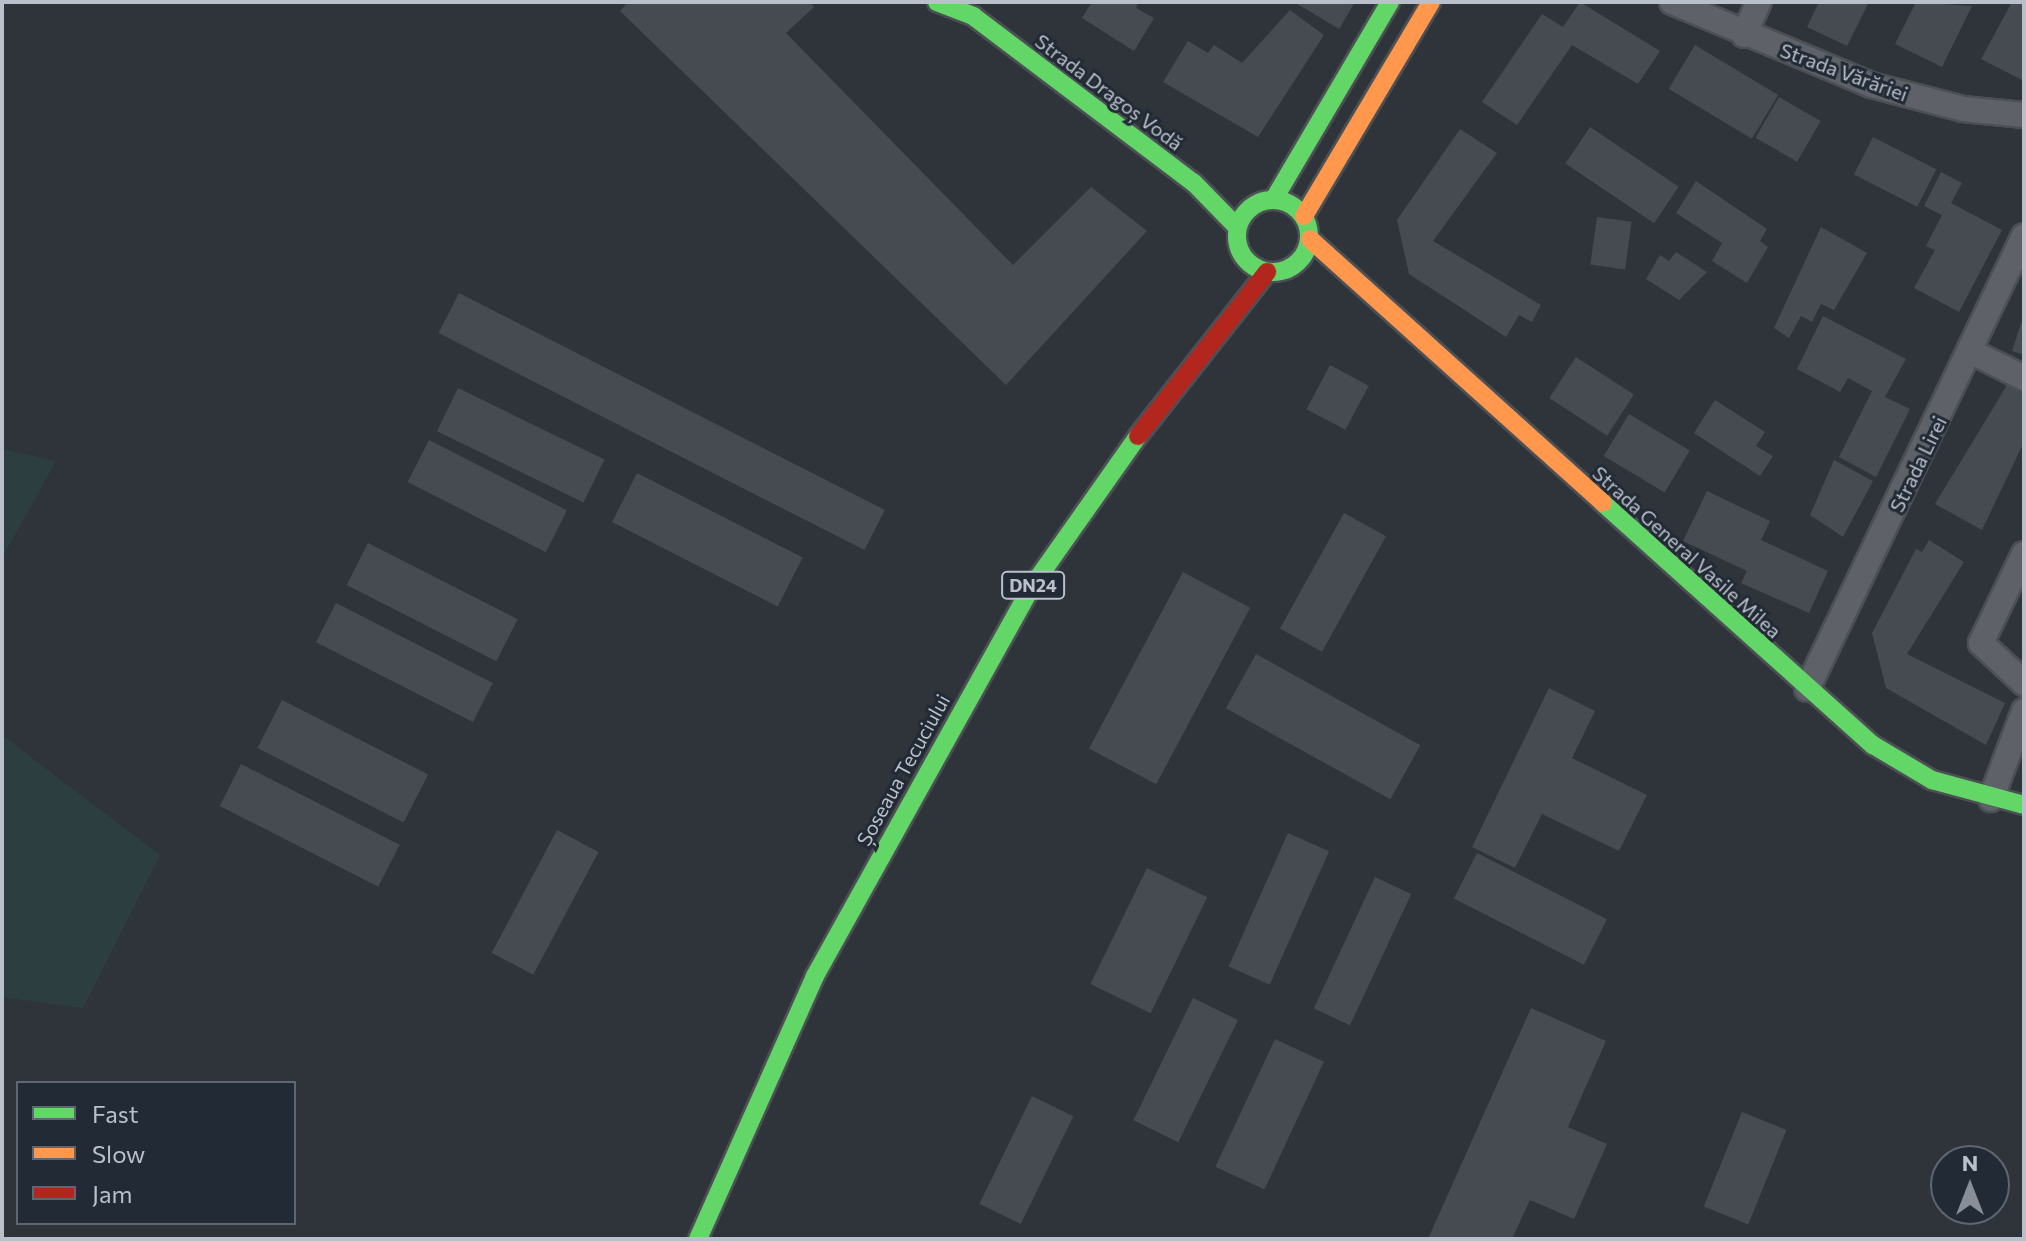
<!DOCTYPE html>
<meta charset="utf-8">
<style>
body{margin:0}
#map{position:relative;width:2026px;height:1241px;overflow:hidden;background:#2e343a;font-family:Commissioner,sans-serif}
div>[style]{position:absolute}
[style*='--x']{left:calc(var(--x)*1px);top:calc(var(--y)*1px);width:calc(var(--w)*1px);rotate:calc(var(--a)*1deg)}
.green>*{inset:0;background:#2c3e40}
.building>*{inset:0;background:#464b51;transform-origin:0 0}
.roads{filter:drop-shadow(2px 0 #4c5055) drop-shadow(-2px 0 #4c5055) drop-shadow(0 2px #4c5055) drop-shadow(0 -2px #4c5055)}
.street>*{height:24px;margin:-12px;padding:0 12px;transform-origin:12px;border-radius:12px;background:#5e6268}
.fast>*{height:18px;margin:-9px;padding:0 9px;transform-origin:9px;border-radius:9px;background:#63d668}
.fast>.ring{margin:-9px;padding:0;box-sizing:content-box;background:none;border:18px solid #63d668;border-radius:50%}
.slow>*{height:18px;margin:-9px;padding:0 9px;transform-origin:9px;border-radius:9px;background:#ff974d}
.jam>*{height:18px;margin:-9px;padding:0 9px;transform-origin:9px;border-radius:9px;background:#b3261e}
span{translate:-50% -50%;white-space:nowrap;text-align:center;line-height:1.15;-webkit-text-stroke:6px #222a35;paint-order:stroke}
.shield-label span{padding:2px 6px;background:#222a35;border:2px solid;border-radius:6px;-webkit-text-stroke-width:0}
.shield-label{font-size:18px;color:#bac0ca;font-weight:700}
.street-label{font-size:20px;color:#bac0ca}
.frame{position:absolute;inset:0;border:4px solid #bac0ca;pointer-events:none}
.legend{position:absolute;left:16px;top:1081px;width:280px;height:144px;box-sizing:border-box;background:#222a35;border:2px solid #5f6671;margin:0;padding:10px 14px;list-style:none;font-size:24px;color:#bac0ca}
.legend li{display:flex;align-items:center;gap:16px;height:40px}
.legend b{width:40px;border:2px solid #5f6671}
.north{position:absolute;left:1930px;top:1145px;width:80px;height:80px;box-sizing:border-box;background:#222a35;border:2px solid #5f6671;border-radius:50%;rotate:0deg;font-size:22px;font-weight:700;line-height:32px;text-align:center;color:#bac0ca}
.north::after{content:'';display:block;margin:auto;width:28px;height:36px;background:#898f98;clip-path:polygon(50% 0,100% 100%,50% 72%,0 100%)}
</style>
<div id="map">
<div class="green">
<i style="clip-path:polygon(2px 449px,56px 461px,2px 558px)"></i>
<i style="clip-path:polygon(2px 735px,160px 855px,83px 1008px,2px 997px)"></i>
</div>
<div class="building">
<i style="clip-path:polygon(628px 2px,809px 2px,814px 7px,786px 33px,1013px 265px,1091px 187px,1147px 231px,1006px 385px,620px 11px)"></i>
<i style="clip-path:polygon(1092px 2px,1139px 2px,1136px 8px,1154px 18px,1134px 51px,1082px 18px)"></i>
<i style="clip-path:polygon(1294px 2px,1355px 2px,1339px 29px)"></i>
<i style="clip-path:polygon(1580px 2px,1660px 51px,1638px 84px,1572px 45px,1517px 125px,1482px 102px,1542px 14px,1563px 27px)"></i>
<i style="clip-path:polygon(1819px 2px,1869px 2px,1847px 46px,1807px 27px)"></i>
<i style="clip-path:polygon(1916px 2px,1972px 6px,1942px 67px,1895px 44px)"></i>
<i style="clip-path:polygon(2012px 2px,2024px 4px,2024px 81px,1981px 59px)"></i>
<i style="clip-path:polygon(1290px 10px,1324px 35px,1258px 137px,1163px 82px,1188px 41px,1208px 53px,1214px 45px,1242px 63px)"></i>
<i style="left:1695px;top:45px;width:97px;height:51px;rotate:31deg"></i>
<i style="left:1779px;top:97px;width:48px;height:47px;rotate:30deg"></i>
<i style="left:1590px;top:127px;width:107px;height:44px;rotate:34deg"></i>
<i style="clip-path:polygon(1460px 129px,1497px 153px,1433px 241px,1541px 305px,1532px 322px,1519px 315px,1506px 337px,1409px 274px,1397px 220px)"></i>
<i style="left:1873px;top:137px;width:71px;height:42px;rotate:27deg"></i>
<i style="clip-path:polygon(1941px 172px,1962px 183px,1951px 203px,2002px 230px,1959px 312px,1914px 288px,1935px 250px,1926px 246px,1942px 215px,1924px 206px)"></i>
<i style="clip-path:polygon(1696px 181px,1767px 229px,1760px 241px,1768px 247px,1747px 283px,1712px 261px,1722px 243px,1676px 213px)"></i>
<i style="left:1597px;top:217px;width:35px;height:48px;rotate:8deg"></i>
<i style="clip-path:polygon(1821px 227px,1867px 253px,1834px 310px,1821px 304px,1812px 322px,1801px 316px,1789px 338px,1774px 328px)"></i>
<i style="clip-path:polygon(1676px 252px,1707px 272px,1679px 300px,1646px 279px,1660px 255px,1669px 261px)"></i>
<i style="left:459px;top:293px;width:478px;height:45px;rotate:27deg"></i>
<i style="clip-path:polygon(1823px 316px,1906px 359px,1885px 397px,1910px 409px,1876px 477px,1839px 457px,1872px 391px,1848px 378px,1840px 392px,1797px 369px)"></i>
<i style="clip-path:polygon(2023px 317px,2024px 317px,2024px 355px,2012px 351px)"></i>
<i style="left:1576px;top:357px;width:69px;height:49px;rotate:33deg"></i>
<i style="left:1330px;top:365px;width:44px;height:50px;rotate:28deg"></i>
<i style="clip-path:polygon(2007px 385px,2024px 394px,2024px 442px,1982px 530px,1935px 504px)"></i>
<i style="left:458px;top:388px;width:163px;height:48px;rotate:26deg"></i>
<i style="clip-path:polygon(1715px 400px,1765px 432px,1756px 446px,1773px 456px,1760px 476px,1694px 433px)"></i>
<i style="left:1629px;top:414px;width:71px;height:49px;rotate:31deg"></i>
<i style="left:429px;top:440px;width:155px;height:47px;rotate:27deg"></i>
<i style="clip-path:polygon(1834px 460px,1873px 481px,1843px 537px,1810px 515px)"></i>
<i style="left:637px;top:473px;width:186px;height:55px;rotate:27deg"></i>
<i style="clip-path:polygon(1707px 491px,1770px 521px,1761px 540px,1828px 571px,1809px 613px,1741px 583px,1747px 571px,1683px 541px)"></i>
<i style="left:1344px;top:513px;width:48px;height:132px;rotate:29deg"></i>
<i style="clip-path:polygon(1929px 540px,1964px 562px,1907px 654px,2005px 703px,1986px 745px,1886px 688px,1872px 633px,1916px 549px,1922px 552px)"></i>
<i style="left:368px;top:543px;width:168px;height:47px;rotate:27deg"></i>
<i style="left:1183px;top:572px;width:76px;height:200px;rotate:28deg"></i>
<i style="left:336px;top:603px;width:176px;height:44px;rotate:27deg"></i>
<i style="left:1256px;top:654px;width:188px;height:62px;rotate:29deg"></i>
<i style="clip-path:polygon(1549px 688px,1595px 711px,1572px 758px,1647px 795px,1619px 851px,1542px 814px,1515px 868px,1472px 847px)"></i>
<i style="left:282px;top:700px;width:164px;height:54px;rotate:27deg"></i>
<i style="left:241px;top:764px;width:178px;height:47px;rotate:27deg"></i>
<i style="left:557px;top:830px;width:47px;height:139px;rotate:28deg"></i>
<i style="left:1288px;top:833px;width:45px;height:146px;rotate:24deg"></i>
<i style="left:1477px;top:853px;width:146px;height:51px;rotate:27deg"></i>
<i style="left:1147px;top:868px;width:67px;height:129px;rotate:26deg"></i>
<i style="left:1375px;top:877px;width:40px;height:145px;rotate:25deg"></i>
<i style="left:1193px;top:998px;width:50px;height:136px;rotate:26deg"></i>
<i style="clip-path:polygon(1531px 1008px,1606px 1041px,1568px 1127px,1607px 1144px,1574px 1219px,1530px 1200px,1512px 1239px,1428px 1239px)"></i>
<i style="left:1275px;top:1039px;width:54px;height:141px;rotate:25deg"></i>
<i style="left:1032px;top:1096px;width:46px;height:120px;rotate:26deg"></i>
<i style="left:1742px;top:1112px;width:48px;height:102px;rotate:22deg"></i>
</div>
<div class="roads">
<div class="street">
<i style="--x:1672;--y:2;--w:216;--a:22.6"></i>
<i style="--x:1871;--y:85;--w:95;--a:14.6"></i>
<i style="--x:1963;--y:109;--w:61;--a:5.6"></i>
<i style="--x:1744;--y:35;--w:36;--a:-66"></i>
<i style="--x:1972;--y:352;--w:58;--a:26.6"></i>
<i style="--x:2024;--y:554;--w:99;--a:115.8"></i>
<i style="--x:1981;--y:643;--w:59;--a:42.9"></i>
<i style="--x:1807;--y:689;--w:502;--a:-64.4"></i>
<i style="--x:1991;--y:799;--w:94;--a:-69.4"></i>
</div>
<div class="fast">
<i style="--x:937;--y:2;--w:39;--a:21"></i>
<i style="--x:973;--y:16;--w:277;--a:37.1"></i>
<i style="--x:1194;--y:183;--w:62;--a:45.7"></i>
<i style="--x:1274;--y:199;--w:229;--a:-59.5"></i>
<i class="ring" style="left:1237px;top:200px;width:54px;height:54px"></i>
<i style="--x:1603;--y:503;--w:363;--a:41.9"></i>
<i style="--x:1873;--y:745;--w:69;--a:30.7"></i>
<i style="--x:1932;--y:780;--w:95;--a:15.2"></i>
<i style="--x:698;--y:1239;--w:288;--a:-66"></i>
<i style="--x:815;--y:976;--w:448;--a:-60.9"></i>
<i style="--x:1033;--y:585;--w:182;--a:-54.8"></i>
</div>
<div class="slow">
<i style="--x:1304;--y:216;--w:249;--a:-59.3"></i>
<i style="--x:1310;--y:239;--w:394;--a:42"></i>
</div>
<div class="jam">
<i style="--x:1138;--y:436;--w:209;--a:-51.8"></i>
</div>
</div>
<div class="shield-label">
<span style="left:1033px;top:585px">DN24</span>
</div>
<div class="street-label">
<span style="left:1844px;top:72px;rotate:20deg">Strada Vărăriei</span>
<span style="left:1109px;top:92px;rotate:37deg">Strada Dragoș Vodă</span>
<span style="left:1918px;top:464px;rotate:-64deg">Strada Lirei</span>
<span style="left:1687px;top:552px;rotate:42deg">Strada General Vasile Milea</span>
<span style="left:903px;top:770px;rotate:-61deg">Șoseaua Tecuciului</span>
</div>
<div class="frame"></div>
<ul class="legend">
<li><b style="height:10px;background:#63d668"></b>Fast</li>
<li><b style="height:10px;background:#ff974d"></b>Slow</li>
<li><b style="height:10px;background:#b3261e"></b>Jam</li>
</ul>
<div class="north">N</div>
</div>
